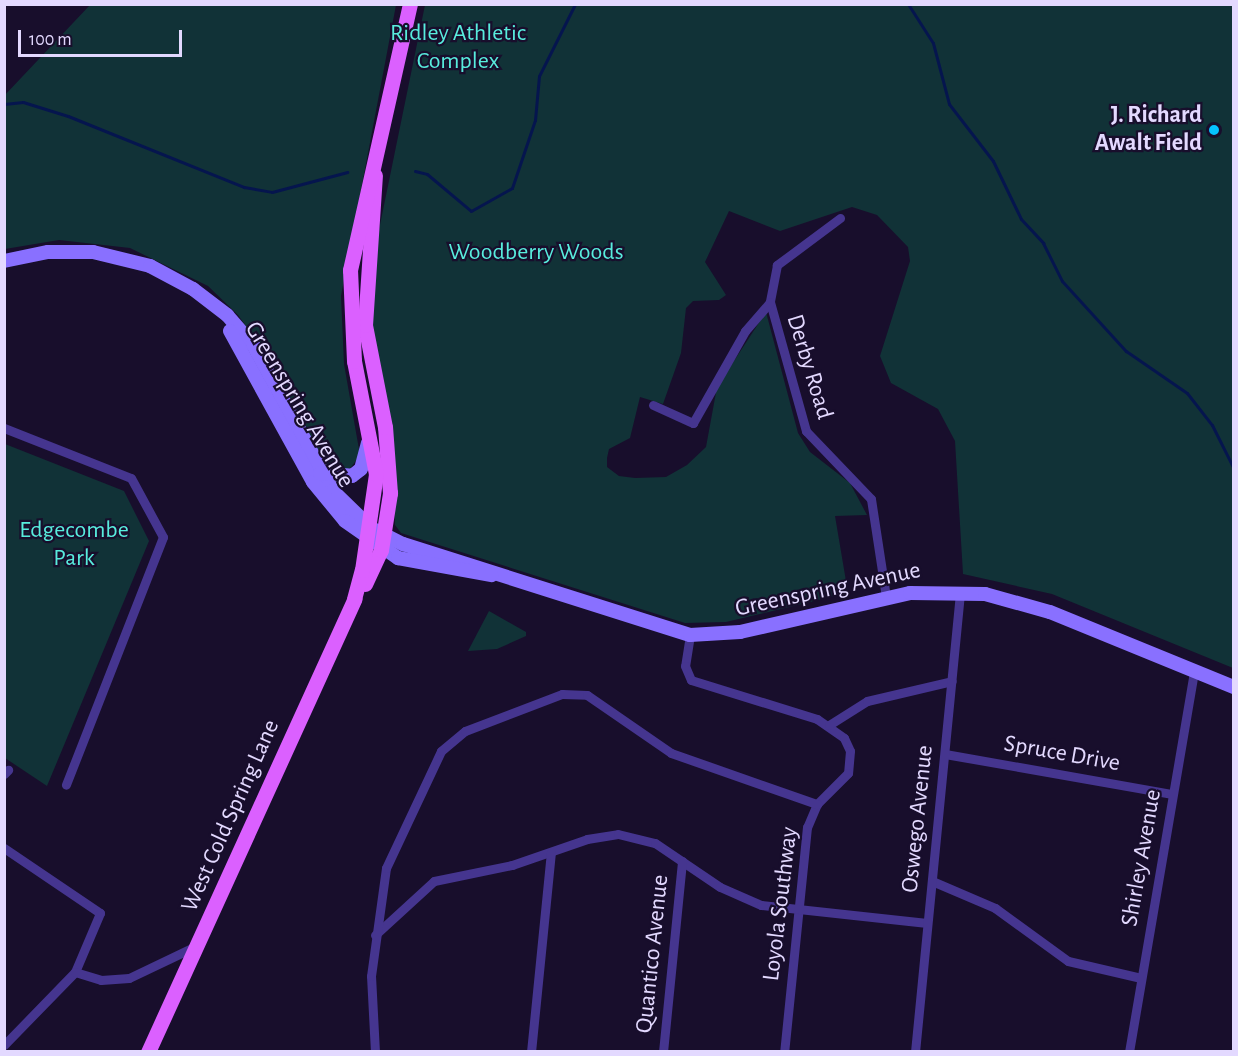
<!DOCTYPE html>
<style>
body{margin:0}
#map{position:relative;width:1238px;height:1056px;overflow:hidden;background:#180e2c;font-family:"Alegreya Sans",sans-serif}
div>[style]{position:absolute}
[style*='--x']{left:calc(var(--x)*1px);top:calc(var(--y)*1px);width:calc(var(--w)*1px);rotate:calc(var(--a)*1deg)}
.green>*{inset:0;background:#113237}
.stream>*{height:3px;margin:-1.5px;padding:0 1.5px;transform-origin:1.5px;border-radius:1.5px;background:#05154e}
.street>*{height:9px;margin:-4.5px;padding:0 4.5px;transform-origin:4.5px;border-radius:4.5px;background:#45358f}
.secondary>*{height:14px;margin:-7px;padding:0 7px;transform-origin:7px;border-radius:7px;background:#8970ff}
.primary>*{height:15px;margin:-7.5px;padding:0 7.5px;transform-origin:7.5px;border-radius:7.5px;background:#db60ff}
.dots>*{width:16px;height:16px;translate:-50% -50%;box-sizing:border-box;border:3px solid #180e2c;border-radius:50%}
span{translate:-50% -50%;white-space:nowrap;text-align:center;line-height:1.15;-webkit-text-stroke:4.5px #180e2c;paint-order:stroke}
.park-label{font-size:24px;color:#58ecdd}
.poi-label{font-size:24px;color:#e3d9ff;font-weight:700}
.right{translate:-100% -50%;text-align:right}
.street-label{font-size:24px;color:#e3d9ff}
.frame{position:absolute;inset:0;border:6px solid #e3d9ff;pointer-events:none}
.scale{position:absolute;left:18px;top:30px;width:164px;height:27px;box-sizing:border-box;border:3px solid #e3d9ff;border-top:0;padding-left:8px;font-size:18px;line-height:21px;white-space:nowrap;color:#e3d9ff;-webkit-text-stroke:4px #180e2c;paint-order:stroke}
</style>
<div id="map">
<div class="green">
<i style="clip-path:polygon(90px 5px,396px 5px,341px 296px,344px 364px,360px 455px,349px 470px,326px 467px,271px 361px,238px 315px,208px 286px,130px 248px,59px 240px,5px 249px,4px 96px)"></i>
<i style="clip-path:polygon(425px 5px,1233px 5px,1233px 668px,1052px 594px,963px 574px,955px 441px,938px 409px,891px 383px,880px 356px,910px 261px,908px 247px,877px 215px,852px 207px,780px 231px,729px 211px,705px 262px,726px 295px,719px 300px,693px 301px,686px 308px,681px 353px,663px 404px,640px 397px,630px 438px,609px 449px,607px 458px,607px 467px,619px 476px,635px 478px,666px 477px,687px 465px,706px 447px,717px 387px,766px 312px,798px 433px,810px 452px,850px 483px,867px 515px,835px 516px,848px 593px,726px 622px,685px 623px,401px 533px,395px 525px,392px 451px,372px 321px,374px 254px)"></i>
<i style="clip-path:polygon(5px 444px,124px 491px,149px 541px,47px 786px,5px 758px)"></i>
<i style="clip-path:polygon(489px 611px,526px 632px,526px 636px,497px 649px,468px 651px)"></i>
</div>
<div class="stream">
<i style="--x:908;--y:4;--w:46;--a:57.3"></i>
<i style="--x:933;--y:43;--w:63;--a:75.3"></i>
<i style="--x:949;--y:104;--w:72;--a:52.3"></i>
<i style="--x:993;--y:161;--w:64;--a:64.2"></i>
<i style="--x:1021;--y:219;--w:33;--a:47"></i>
<i style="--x:1043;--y:243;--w:42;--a:63.4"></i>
<i style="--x:1062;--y:281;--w:95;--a:47.6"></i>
<i style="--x:1126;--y:351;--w:74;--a:34.5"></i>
<i style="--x:1187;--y:393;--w:41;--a:52"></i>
<i style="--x:1212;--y:425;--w:49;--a:63.4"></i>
<i style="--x:4;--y:104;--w:19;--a:-6"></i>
<i style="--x:23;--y:102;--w:47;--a:17.3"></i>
<i style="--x:68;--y:116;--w:190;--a:22"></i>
<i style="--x:244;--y:187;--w:28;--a:10"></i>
<i style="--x:272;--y:192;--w:78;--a:-14.9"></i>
<i style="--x:415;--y:171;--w:12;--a:14"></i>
<i style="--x:427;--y:174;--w:57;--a:40.1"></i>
<i style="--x:471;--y:211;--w:47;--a:-29.3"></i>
<i style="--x:512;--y:188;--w:72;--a:-71.3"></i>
<i style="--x:535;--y:120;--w:44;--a:-84.8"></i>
<i style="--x:539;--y:76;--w:80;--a:-63.4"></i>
</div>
<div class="street">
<i style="--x:840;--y:218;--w:79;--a:143.3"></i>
<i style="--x:777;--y:265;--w:38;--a:101"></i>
<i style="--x:770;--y:302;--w:134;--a:74.4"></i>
<i style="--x:806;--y:431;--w:94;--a:46.3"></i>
<i style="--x:871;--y:499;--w:99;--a:81.3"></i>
<i style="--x:653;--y:405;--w:44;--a:24.2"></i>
<i style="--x:693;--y:423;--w:106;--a:-60.5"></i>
<i style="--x:745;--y:331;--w:38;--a:-49"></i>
<i style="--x:4;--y:428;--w:136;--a:21.5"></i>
<i style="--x:131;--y:478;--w:67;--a:61.5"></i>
<i style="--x:163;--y:537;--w:266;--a:111.4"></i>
<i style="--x:690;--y:635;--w:31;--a:99"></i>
<i style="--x:685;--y:666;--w:15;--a:67"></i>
<i style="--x:691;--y:680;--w:132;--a:17.2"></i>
<i style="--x:817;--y:719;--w:33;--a:35"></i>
<i style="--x:844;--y:738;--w:14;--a:65"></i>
<i style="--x:850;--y:751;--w:22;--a:95"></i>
<i style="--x:848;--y:773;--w:44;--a:135"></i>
<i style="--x:817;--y:804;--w:25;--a:113"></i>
<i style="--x:807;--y:827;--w:226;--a:95.8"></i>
<i style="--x:829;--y:725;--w:45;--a:-32.3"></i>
<i style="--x:867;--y:701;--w:87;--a:-13.2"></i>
<i style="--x:945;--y:754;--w:231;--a:10"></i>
<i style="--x:4;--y:774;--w:6;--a:-45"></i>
<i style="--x:4;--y:848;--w:116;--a:34.1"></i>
<i style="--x:100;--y:913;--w:64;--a:113"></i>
<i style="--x:75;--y:972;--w:102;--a:134.2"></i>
<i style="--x:932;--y:881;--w:69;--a:23.2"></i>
<i style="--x:995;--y:908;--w:90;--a:36"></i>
<i style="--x:1068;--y:961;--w:75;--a:13.1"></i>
<i style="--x:375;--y:935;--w:80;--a:-42.5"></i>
<i style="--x:434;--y:881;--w:80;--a:-11.6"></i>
<i style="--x:512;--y:865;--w:79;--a:-19.1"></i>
<i style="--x:587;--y:839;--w:31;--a:-9"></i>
<i style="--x:618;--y:834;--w:38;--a:14"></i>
<i style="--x:655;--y:843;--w:78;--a:34.1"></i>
<i style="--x:720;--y:887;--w:45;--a:23.7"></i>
<i style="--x:761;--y:905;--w:167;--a:6.2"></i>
<i style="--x:75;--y:972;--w:27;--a:17"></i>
<i style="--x:101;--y:980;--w:28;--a:-4"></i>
<i style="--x:129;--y:978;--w:74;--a:-25.5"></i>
<i style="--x:375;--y:1052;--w:76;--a:-93"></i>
<i style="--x:371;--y:976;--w:109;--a:-82.1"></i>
<i style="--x:386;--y:868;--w:129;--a:-64.8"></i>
<i style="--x:441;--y:751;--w:31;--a:-40"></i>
<i style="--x:465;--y:731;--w:104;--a:-20.9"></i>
<i style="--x:562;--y:694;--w:25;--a:2"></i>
<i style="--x:587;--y:695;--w:102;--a:34.6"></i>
<i style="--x:671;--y:753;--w:155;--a:19.3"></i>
<i style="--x:531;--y:1052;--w:200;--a:-84.3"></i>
<i style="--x:663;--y:1052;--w:192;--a:-84.3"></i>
<i style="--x:915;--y:1052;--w:463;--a:-84.4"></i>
<i style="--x:1129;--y:1052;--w:387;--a:-80.3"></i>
</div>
<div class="secondary">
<i style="--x:4;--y:261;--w:45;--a:-11.6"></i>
<i style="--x:48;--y:252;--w:45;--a:0"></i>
<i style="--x:93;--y:252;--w:59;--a:13.8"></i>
<i style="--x:150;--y:266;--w:49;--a:28.1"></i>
<i style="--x:193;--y:289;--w:43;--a:37.4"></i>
<i style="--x:227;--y:315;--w:40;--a:49"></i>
<i style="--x:253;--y:345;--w:166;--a:61.3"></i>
<i style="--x:333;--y:491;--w:53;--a:44.2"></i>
<i style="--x:371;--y:528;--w:36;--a:27"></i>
<i style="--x:403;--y:544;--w:301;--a:17.6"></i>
<i style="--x:690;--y:635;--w:50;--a:-3.4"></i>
<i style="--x:740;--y:632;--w:174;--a:-12.9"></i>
<i style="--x:910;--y:593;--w:75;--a:0.8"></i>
<i style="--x:985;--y:594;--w:67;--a:15.5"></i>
<i style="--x:1050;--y:612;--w:199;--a:22.2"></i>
<i style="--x:230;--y:331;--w:172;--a:61.2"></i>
<i style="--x:313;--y:482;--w:50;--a:50.6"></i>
<i style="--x:345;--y:521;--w:65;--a:34.9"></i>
<i style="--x:398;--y:558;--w:95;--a:10.4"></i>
<i style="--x:320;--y:473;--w:32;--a:5"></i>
<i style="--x:352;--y:476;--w:11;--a:-38"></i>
<i style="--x:361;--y:469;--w:27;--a:-75"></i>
</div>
<div class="primary">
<i style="--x:365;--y:584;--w:38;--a:-65"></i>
<i style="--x:381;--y:550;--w:58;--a:-81"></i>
<i style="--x:390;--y:493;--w:66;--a:-94.3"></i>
<i style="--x:385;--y:427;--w:104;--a:-101.1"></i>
<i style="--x:365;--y:325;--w:150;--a:-86.2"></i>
<i style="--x:148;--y:1052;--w:498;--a:-65.5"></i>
<i style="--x:354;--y:599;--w:30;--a:-75"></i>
<i style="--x:362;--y:570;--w:97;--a:-81.7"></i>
<i style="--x:376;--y:474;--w:115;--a:-101"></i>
<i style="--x:354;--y:361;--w:91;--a:-92.5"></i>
<i style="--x:350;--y:270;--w:273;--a:-77.3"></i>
</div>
<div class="dots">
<i style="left:1214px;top:130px;background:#05c2ff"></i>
</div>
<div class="park-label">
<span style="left:458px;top:48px">Ridley Athletic<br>Complex</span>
<span style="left:536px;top:253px">Woodberry Woods</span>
<span style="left:74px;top:545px">Edgecombe<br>Park</span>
</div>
<div class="poi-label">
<span class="right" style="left:1202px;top:130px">J. Richard<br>Awalt Field</span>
</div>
<div class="street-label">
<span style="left:809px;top:367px;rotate:73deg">Derby Road</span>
<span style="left:299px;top:405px;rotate:59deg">Greenspring Avenue</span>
<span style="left:828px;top:590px;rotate:-12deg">Greenspring Avenue</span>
<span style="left:1062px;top:754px;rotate:10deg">Spruce Drive</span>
<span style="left:231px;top:816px;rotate:-66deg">West Cold Spring Lane</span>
<span style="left:918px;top:819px;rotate:-84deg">Oswego Avenue</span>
<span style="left:1142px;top:858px;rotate:-80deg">Shirley Avenue</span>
<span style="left:781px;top:904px;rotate:-83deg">Loyola Southway</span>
<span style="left:653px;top:954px;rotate:-84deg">Quantico Avenue</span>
</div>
<div class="frame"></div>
<div class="scale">100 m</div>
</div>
